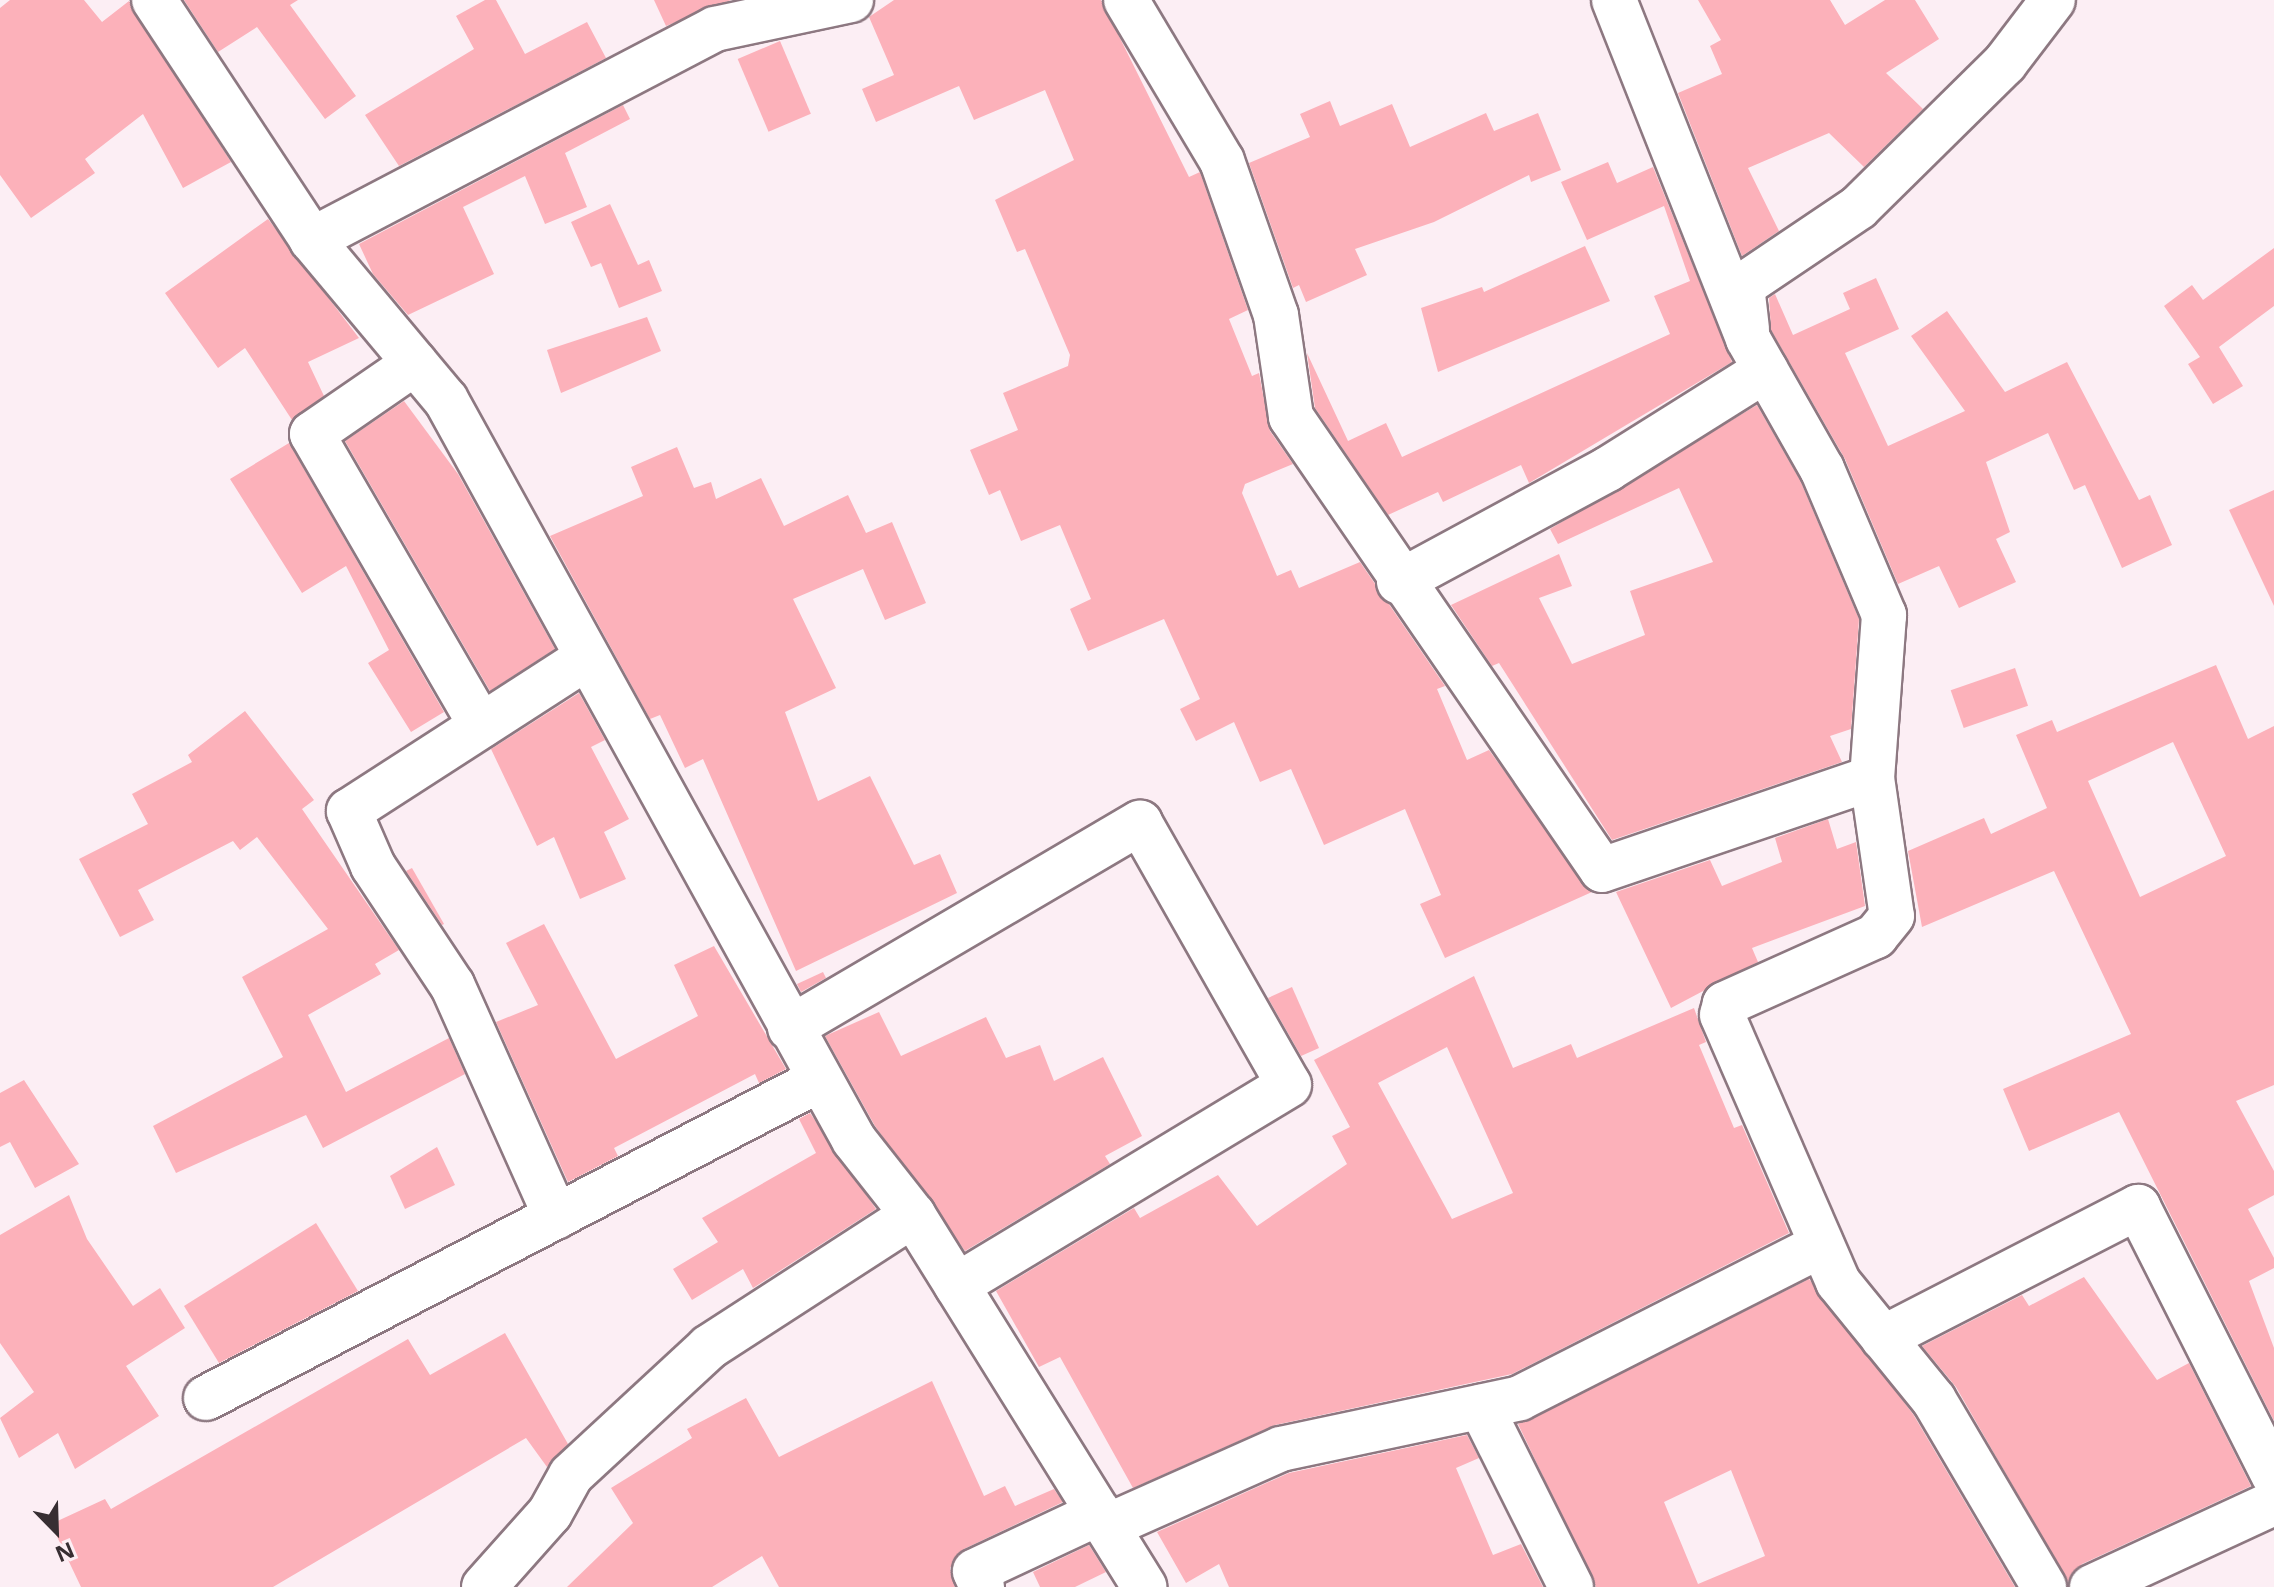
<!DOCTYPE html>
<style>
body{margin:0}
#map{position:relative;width:2274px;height:1587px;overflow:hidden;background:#fceef4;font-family:"Open Sans",sans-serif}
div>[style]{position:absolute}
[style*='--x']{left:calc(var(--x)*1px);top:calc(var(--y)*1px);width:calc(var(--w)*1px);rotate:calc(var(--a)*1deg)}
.building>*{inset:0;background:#fcb1ba;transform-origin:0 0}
.roads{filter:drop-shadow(2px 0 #8d7881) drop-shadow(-2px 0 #8d7881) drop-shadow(0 2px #8d7881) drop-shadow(0 -2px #8d7881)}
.minor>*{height:44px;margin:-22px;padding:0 22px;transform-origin:22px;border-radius:22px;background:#fff}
span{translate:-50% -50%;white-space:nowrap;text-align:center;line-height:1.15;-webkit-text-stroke:8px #fceef4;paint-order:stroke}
.north{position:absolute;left:16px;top:1491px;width:80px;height:80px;-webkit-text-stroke:6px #fceef4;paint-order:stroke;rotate:157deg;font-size:22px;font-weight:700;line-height:32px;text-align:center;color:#372e32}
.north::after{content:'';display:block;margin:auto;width:28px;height:36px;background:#372e32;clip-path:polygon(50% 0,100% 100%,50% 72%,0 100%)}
</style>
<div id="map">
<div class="building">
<i style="clip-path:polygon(10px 0,84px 0,102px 22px,129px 1px,231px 162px,183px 188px,143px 114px,85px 159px,95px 173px,31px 218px,0 175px,0 8px)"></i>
<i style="clip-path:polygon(184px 0,298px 0,290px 5px,356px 96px,325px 119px,257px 27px,218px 52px)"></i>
<i style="clip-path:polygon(485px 0,496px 0,525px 54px,587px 22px,606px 58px,399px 166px,365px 115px,474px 49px,456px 16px)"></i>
<i style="clip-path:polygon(654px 0,731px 0,666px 26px)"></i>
<i style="clip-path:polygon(894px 0,1101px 0,1189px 177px,1200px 172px,1248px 310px,1229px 319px,1252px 376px,1259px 373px,1270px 431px,1293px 464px,1245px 484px,1242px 493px,1277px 576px,1291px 570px,1299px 588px,1360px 562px,1445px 686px,1437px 689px,1467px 760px,1489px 750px,1592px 892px,1445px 958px,1420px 904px,1441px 895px,1405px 809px,1324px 845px,1291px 769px,1260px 782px,1234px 722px,1196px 741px,1180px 709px,1200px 699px,1164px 619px,1088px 651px,1070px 609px,1091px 599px,1060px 525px,1021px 541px,1000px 490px,989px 495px,970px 450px,1018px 430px,1003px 393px,1068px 366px,1070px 355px,1025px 249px,1017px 252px,995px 200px,1074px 160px,1045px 90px,974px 120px,959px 86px,876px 122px,862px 89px,894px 75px,869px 17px)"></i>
<i style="clip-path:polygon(1698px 0,1830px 0,1845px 25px,1885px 0,1915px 0,1939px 39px,1886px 73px,1923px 109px,1864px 167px,1829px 133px,1748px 168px,1779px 231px,1742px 256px,1678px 93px,1722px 74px,1710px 46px,1721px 40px)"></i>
<i style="left:780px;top:41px;width:79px;height:46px;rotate:67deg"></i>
<i style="clip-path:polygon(1330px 101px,1340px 126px,1392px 104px,1410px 147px,1486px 113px,1494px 131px,1538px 113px,1561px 170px,1531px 182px,1529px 175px,1434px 222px,1355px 249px,1367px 275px,1306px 302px,1299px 285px,1293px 288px,1249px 163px,1310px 137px,1300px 114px)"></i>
<i style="clip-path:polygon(623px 105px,630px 119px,565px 153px,587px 207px,545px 224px,525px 176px,463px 207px,494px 274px,408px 315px,373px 274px,359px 244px)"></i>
<i style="clip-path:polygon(1608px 162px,1617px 183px,1653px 167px,1732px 362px,1529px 483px,1521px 465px,1443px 502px,1438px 492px,1388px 515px,1315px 408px,1307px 353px,1348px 441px,1386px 423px,1402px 457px,1670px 334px,1654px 296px,1690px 281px,1664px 206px,1587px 240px,1561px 182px)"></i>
<i style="clip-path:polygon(610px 204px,638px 265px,649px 260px,662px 291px,619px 308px,601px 263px,591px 267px,571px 222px)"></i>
<i style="clip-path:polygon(268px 219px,359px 338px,308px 362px,324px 396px,292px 420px,245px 348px,218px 368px,165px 293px)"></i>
<i style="clip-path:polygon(1585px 246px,1610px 301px,1438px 372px,1421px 308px,1482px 287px,1484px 292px)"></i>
<i style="clip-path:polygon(2274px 248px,2274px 306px,2219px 347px,2243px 386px,2213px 404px,2188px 364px,2200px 357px,2164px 306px,2192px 285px,2203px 300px)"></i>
<i style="clip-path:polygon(1876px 278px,1899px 329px,1845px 353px,1888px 446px,1965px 411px,1911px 336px,1947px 311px,2005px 392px,2067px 362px,2139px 500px,2150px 495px,2172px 545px,2122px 568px,2085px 485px,2074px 490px,2048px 433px,1986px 462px,2010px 532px,1996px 539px,2016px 582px,1959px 608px,1939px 566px,1898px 584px,1845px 459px,1771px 330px,1769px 298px,1775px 294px,1793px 335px,1850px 309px,1843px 293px)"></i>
<i style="clip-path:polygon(647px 317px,661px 351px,561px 393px,547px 350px)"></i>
<i style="clip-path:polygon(404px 401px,458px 474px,555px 649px,490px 691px,345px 441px)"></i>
<i style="clip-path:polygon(1757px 405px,1800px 480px,1859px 619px,1851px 729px,1830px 736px,1842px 762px,1612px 840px,1499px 663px,1492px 666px,1451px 605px,1559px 554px,1572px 586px,1539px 598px,1572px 664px,1645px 635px,1630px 591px,1713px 562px,1679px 488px,1558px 544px,1550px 529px)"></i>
<i style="clip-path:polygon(289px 443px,444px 712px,411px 732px,368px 663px,389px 650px,346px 566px,302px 593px,230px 479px)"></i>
<i style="clip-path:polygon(677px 447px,694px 488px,711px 482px,716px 499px,761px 478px,784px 526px,848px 495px,866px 533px,892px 522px,926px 603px,885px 620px,863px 569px,793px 599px,836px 688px,785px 712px,818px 801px,870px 776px,914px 865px,940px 854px,957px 893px,796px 971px,703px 759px,685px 768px,660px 715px,650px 719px,550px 536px,643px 496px,631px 467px)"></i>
<i style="clip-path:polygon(2274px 490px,2274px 606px,2229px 510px)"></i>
<i style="clip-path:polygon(evenodd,2216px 665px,2248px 739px,2274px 726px,2274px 1085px,2236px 1101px,2274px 1171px,2274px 1195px,2248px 1209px,2274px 1258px,2274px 1268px,2249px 1281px,2274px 1348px,2274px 1421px,2119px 1112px,2029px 1151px,2003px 1089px,2131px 1034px,2054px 871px,1922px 927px,1908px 851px,1984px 818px,1991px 834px,2047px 808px,2016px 735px,2052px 720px,2057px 732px,2216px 665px,2173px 742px,2226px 856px,2140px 897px,2088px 781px,2173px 742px)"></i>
<i style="left:2015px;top:668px;width:40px;height:68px;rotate:71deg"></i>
<i style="clip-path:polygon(579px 693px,605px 740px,591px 747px,629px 819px,604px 832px,626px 879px,580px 899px,554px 837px,537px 846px,491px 749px)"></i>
<i style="clip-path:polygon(245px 711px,314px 800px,302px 809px,399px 950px,375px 964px,381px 974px,308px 1015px,346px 1092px,449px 1038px,465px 1074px,323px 1148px,306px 1115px,176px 1173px,153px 1126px,283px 1057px,242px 977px,328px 929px,257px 837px,240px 850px,233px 841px,138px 890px,154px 920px,120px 937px,79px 859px,148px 824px,132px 794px,192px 762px,188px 755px)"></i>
<i style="clip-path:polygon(1828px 819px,1837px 849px,1856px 842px,1865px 906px,1752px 948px,1758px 962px,1671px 1008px,1616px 892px,1710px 860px,1722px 886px,1782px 862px,1775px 838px)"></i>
<i style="clip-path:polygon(412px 868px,444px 924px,442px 925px,406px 871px)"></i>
<i style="clip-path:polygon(544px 924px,616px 1059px,698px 1016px,674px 965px,714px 946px,786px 1069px,759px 1083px,755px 1074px,614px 1148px,618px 1156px,568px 1182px,496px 1022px,538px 1005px,506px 943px)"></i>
<i style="clip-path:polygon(823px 972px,826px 978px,801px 992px,797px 984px)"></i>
<i style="clip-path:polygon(evenodd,1474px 976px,1513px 1068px,1571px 1044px,1577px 1058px,1694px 1008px,1706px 1042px,1699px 1045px,1734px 1128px,1742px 1125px,1789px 1233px,1512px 1374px,1275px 1425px,1133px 1488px,1060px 1357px,1039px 1367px,996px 1291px,1134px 1208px,1140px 1218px,1218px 1175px,1257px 1226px,1347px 1164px,1332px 1136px,1350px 1127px,1314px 1060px,1474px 976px,1447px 1047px,1513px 1193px,1452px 1219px,1378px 1083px,1447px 1047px)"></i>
<i style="clip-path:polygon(1292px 987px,1319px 1048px,1301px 1056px,1268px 998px)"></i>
<i style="clip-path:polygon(879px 1012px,901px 1056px,986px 1017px,1006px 1058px,1040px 1045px,1054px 1081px,1103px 1057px,1142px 1136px,1105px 1156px,1110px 1164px,965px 1251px,875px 1126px,825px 1036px)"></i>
<i style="clip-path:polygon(24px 1080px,79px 1164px,35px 1188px,10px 1142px,0 1147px,0 1093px)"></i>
<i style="clip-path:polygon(810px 1113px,876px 1209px,753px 1288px,743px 1269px,692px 1300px,673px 1269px,718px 1242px,702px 1218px,816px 1153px,799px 1119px)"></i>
<i style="clip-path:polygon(437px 1147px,455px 1185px,405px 1209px,390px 1176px)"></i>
<i style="clip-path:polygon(69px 1195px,87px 1239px,133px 1306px,160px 1288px,185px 1328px,126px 1366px,159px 1416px,75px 1469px,58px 1433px,19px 1458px,0 1418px,34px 1392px,0 1343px,0 1235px)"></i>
<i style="clip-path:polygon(316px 1223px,358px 1291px,219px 1363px,184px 1306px)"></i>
<i style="clip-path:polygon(2084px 1277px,2157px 1380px,2189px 1363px,2251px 1486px,2082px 1564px,2068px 1582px,1956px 1387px,1922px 1346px,2022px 1295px,2029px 1306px)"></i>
<i style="clip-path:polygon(evenodd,1809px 1279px,1913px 1414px,2015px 1587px,1596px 1587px,1518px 1424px,1809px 1279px,1731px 1470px,1765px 1556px,1698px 1584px,1664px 1502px,1731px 1470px)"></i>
<i style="clip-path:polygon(505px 1333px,568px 1444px,547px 1467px,526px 1438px,273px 1587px,81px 1587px,51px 1524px,105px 1499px,111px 1509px,408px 1339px,430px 1375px)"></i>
<i style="clip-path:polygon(932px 1381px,984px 1496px,1005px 1486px,1015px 1506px,1054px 1489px,1063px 1502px,964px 1549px,950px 1568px,955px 1587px,779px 1587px,762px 1556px,712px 1587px,567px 1587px,633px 1523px,611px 1488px,692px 1438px,687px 1429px,746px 1398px,779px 1457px)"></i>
<i style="clip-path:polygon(1467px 1435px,1479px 1458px,1456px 1468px,1493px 1555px,1521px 1544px,1543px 1587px,1229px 1587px,1219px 1564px,1186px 1583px,1157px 1532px,1289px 1473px)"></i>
<i style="clip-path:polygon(1089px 1545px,1106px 1572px,1075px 1587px,1040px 1587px,1033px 1572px)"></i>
</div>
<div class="roads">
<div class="minor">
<i style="--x:154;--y:0;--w:287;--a:56.6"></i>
<i style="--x:851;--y:0;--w:139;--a:168"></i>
<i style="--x:715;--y:29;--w:455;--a:152.4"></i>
<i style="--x:312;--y:240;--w:209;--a:50.1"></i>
<i style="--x:446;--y:400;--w:845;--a:61.13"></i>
<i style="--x:854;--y:1140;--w:95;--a:51.8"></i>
<i style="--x:913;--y:1215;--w:438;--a:58.1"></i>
<i style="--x:1126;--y:0;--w:187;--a:59.2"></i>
<i style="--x:1222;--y:161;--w:163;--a:70.7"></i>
<i style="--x:1276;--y:315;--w:103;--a:81.6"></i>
<i style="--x:1291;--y:417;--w:549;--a:55.53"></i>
<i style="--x:1602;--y:870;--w:285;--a:-18.8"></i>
<i style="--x:1872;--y:778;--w:139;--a:81.8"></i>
<i style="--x:1892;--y:916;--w:26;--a:129"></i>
<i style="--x:1876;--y:936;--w:166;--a:155.8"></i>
<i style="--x:1725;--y:1004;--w:11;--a:105"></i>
<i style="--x:1722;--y:1015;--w:291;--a:66.5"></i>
<i style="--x:1838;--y:1282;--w:152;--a:50.9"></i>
<i style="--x:1934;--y:1400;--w:217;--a:59.5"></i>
<i style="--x:1614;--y:0;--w:365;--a:68.4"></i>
<i style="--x:1748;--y:339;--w:150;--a:60.4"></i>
<i style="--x:1822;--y:469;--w:159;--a:67"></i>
<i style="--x:1884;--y:615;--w:163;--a:94.2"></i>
<i style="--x:1747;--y:329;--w:43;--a:-96.6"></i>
<i style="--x:1742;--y:286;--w:141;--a:-34"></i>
<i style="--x:1859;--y:207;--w:205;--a:-44.6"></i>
<i style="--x:2005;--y:63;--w:79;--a:-52.7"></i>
<i style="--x:415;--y:363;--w:125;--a:145.4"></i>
<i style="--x:312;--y:434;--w:337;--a:59.9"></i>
<i style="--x:1399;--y:582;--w:238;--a:-28.4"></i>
<i style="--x:1608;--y:469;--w:186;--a:-32.1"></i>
<i style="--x:790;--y:1028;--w:406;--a:-30.4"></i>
<i style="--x:1140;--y:823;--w:301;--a:60.4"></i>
<i style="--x:1289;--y:1085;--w:388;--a:148.9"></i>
<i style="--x:556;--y:1217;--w:254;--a:-114.1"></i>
<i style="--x:452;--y:985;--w:143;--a:-123.6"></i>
<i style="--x:373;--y:866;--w:60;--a:-113.6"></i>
<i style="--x:349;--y:811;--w:281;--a:-32.8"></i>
<i style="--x:1883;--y:1338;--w:287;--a:-27.2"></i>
<i style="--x:2138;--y:1207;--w:301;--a:63.2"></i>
<i style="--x:206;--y:1398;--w:691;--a:-27.42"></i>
<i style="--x:1481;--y:1407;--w:201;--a:63.4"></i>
<i style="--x:1108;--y:1526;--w:189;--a:-24"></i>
<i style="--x:1281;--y:1449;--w:244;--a:-12"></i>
<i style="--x:1520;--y:1398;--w:338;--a:-26.9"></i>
<i style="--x:484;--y:1587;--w:99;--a:-48.3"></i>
<i style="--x:550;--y:1513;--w:43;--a:-61.1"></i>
<i style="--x:571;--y:1475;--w:188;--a:-42.8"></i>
<i style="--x:709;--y:1347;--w:243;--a:-32.9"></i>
<i style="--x:982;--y:1587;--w:17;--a:-114"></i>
<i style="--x:975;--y:1571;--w:137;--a:-25.1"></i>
<i style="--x:2092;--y:1587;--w:200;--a:-24.8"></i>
</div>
</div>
<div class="north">N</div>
</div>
